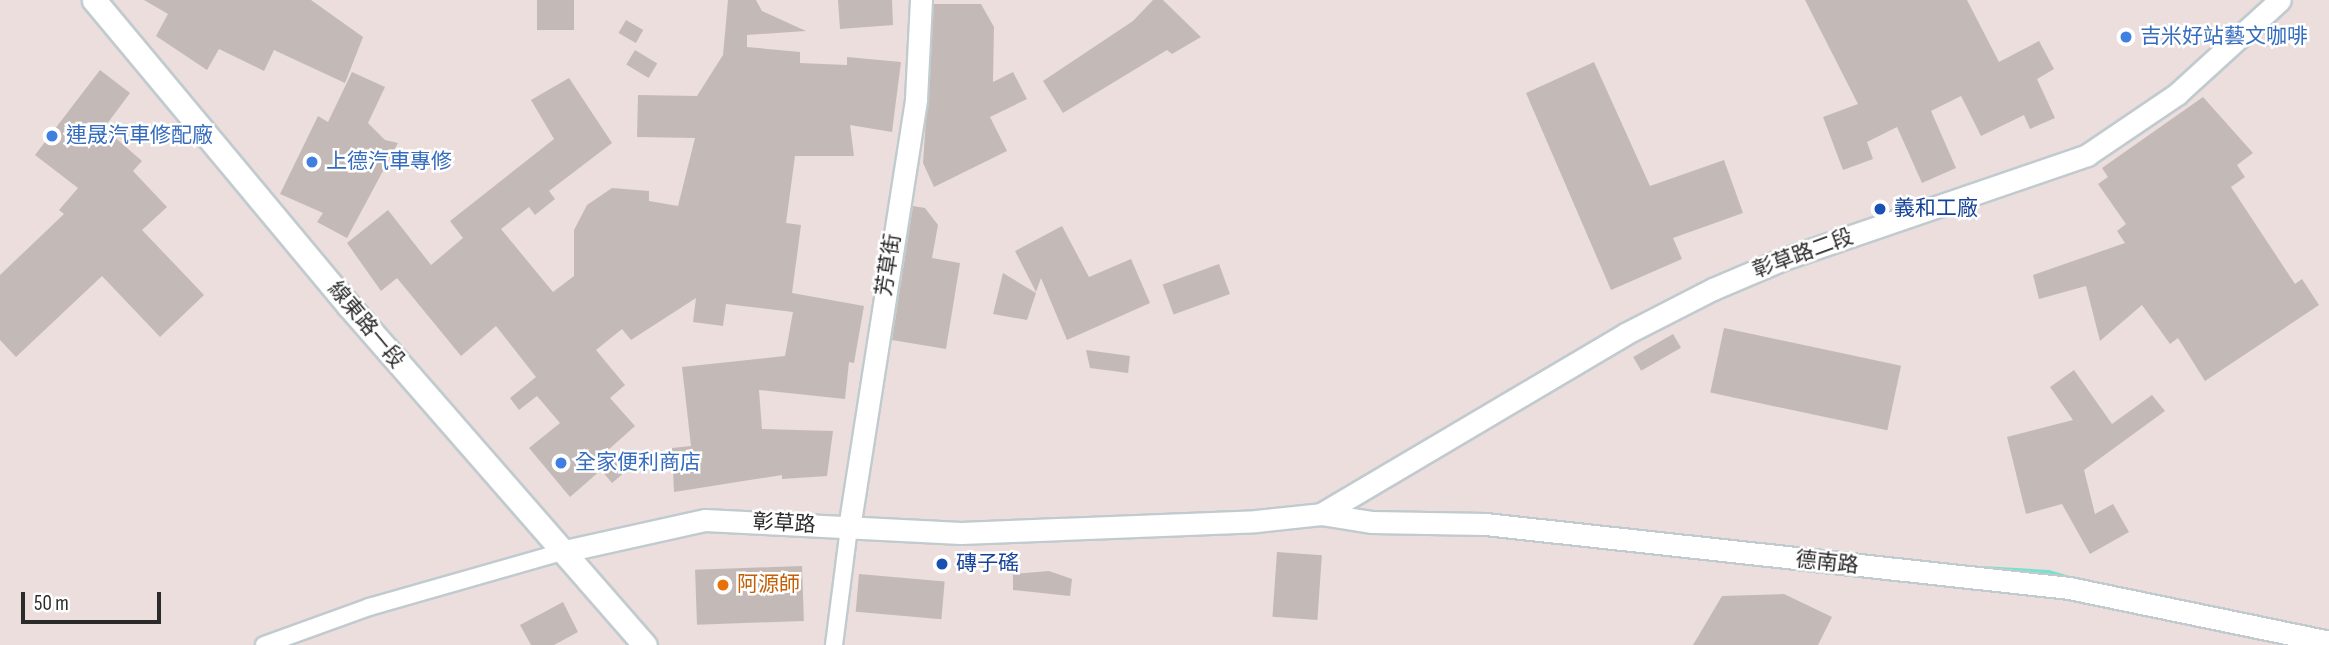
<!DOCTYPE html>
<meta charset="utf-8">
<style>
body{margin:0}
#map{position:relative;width:2329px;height:645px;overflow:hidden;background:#ebdedd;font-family:"Sofia Sans Condensed","Noto Sans TC",sans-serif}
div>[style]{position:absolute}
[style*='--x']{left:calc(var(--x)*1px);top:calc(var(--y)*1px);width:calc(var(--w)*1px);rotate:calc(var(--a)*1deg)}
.stream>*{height:5px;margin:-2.5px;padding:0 2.5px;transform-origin:2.5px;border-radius:2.5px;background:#79e3ca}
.building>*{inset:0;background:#c3bab8;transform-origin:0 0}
.roads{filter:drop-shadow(2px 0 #c1cbcf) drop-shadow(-2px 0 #c1cbcf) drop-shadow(0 2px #c1cbcf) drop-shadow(0 -2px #c1cbcf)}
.minor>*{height:16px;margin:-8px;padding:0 8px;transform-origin:8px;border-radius:8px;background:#fff}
.tertiary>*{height:21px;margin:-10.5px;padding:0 10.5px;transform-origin:10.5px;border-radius:10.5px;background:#fff}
.secondary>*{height:23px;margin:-11.5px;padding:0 11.5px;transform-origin:11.5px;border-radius:11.5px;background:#fff}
.dots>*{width:19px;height:19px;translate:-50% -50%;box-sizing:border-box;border:4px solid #fff;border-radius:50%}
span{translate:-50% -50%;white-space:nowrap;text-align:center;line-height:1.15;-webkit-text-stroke:5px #fff;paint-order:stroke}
.shop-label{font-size:21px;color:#366cbe}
.left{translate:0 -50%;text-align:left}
.transit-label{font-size:21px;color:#164399}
.street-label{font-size:21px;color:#2a2a2a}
.food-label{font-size:21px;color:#c56008}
.scale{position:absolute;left:21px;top:592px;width:140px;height:32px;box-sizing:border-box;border:4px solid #2a2a2a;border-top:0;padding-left:9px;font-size:21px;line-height:24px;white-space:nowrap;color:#2a2a2a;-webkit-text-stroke:5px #fff;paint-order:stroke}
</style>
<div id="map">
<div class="stream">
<i style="--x:1463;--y:514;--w:25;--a:0"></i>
<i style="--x:1981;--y:568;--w:67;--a:3.4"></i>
<i style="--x:2048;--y:572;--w:25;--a:16"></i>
</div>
<div class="building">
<i style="clip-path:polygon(144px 0,311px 0,363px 37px,345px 83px,274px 50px,264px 71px,219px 49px,207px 70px,156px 36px,168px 14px)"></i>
<i style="left:537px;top:0;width:37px;height:30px"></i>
<i style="clip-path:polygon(728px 0,756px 0,762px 11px,806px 31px,747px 35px,747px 47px,800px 52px,800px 63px,847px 65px,847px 57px,901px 62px,892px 132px,850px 125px,854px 156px,795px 156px,786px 223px,801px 225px,792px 293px,864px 306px,854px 363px,849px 362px,845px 399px,759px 390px,762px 429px,833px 431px,827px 476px,782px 479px,782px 475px,674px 492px,672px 448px,691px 446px,682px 367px,785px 356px,793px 312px,726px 304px,723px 326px,693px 322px,696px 298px,631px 340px,622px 329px,596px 350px,625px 385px,610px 398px,635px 426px,607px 451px,625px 472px,612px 483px,601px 470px,570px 497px,529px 448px,560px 423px,537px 396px,519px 410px,510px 398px,536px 377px,496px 326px,461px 356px,397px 278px,381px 291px,347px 243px,388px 210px,431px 265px,463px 238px,450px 221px,554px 139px,531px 100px,569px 78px,612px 143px,549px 191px,555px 199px,535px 215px,529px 207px,501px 229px,553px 292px,574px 276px,574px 230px,587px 205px,612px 188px,649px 191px,649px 201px,678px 206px,695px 138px,637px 137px,638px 95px,697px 96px,723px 55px)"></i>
<i style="clip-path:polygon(838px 0,892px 0,893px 25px,840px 29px)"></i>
<i style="clip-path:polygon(1153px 0,1163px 0,1201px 37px,1172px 54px,1167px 50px,1063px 113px,1043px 81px,1133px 21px)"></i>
<i style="clip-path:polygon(1805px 0,1967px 0,1999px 62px,2039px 41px,2054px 69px,2037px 79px,2055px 118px,2030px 129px,2024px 115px,1981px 136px,1961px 96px,1931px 111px,1956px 168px,1922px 183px,1897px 127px,1867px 142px,1873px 159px,1843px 170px,1823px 117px,1858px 104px)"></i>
<i style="clip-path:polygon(934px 4px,981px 4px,994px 27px,993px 82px,1013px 72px,1027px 99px,990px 117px,1007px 151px,934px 187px,923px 163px)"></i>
<i style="left:626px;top:20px;width:20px;height:15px;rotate:30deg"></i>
<i style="left:635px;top:50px;width:26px;height:17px;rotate:31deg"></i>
<i style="clip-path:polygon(1594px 62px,1650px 186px,1724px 160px,1743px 213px,1673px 238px,1682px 259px,1611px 290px,1526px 93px)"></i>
<i style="clip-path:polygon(100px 70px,130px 93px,104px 128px,142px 161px,133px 171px,167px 207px,142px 230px,204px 295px,160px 337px,102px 276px,16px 357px,0 340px,0 275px,64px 214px,59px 210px,78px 188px,35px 155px)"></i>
<i style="clip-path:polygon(352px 72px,385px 87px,368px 123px,385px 140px,398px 143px,347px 238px,317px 222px,323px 213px,280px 194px,318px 116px,328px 122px)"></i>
<i style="clip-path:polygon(2203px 97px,2253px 153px,2237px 165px,2245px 177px,2231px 187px,2295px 284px,2302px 279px,2319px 305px,2205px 381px,2178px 338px,2170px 344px,2142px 305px,2100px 341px,2086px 286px,2039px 299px,2033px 275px,2125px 243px,2117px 231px,2126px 224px,2098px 184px,2108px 177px,2102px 168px)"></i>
<i style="clip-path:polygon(913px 206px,925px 208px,938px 225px,932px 258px,960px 263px,946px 349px,892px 340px)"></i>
<i style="clip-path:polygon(1062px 226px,1089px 277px,1131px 259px,1150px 303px,1067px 340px,1041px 278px,1036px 292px,1015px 251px)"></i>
<i style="left:1219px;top:264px;width:32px;height:60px;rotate:70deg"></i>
<i style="clip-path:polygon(1003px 273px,1036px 293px,1027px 320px,993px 314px)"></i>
<i style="left:1724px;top:328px;width:181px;height:66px;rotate:12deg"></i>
<i style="left:1673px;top:334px;width:16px;height:46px;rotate:60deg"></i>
<i style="clip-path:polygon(1086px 350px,1130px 356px,1128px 373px,1090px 368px)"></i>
<i style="clip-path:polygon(2074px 370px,2112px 424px,2152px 395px,2165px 411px,2084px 470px,2095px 514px,2113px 504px,2129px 532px,2090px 554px,2062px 504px,2026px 514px,2007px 437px,2073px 420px,2050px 387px)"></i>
<i style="left:1277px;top:552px;width:45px;height:65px;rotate:4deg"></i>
<i style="left:802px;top:566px;width:55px;height:107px;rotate:88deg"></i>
<i style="clip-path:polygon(1049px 571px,1072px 579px,1070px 596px,1013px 590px,1013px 574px)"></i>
<i style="left:859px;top:574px;width:86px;height:38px;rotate:5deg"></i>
<i style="clip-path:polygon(1784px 594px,1832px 617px,1818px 645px,1693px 645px,1722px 596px)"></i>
<i style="clip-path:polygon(563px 602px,578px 632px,554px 645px,531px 645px,520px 625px)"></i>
</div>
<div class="roads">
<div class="minor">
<i style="--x:264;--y:645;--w:112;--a:-19.9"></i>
<i style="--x:369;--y:607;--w:204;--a:-15.9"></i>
<i style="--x:834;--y:645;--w:118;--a:-82.7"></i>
</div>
<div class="tertiary">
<i style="--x:1321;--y:514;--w:353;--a:-30.6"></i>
<i style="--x:1625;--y:334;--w:99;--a:-27.1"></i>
<i style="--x:1713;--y:289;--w:74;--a:-23.1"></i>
<i style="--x:1781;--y:260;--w:324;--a:-18.9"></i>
<i style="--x:2087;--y:155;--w:109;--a:-34.1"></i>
<i style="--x:2177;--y:94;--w:139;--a:-42.4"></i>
<i style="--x:849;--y:528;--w:434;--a:-81.1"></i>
<i style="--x:916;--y:99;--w:99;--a:-87.1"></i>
<i style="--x:565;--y:551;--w:143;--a:-12.5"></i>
<i style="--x:705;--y:520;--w:256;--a:2.9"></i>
<i style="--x:961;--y:533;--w:295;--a:-2.3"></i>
<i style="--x:1256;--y:521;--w:65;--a:-6.1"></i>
<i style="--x:1321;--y:514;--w:52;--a:8.9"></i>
<i style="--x:1372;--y:522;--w:113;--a:1"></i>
<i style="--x:1485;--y:524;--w:587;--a:6.25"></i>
<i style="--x:2069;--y:588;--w:266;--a:11.7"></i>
</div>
<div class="secondary">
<i style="--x:94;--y:0;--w:398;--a:50.2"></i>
<i style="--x:349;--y:306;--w:450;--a:48.9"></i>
</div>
</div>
<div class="dots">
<i style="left:2126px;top:37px;background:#3f7fe0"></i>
<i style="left:52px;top:136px;background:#3f7fe0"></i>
<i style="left:312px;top:162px;background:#3f7fe0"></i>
<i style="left:1880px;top:209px;background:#1a4fb4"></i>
<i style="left:561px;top:463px;background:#3f7fe0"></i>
<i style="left:942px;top:564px;background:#1a4fb4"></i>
<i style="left:723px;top:585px;background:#e8710a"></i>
</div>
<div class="shop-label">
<span class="left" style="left:2140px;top:37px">吉米好站藝文咖啡</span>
<span class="left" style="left:66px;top:136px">連晟汽車修配廠</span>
<span class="left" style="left:326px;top:162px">上德汽車專修</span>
<span class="left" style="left:575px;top:463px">全家便利商店</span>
</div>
<div class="transit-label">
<span class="left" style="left:1894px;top:209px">義和工廠</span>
<span class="left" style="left:956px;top:564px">磚子磘</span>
</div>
<div class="street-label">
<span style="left:1803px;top:254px;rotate:-20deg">彰草路二段</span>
<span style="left:889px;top:265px;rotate:-81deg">芳草街</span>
<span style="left:366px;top:325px;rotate:50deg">線東路一段</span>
<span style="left:784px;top:524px;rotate:3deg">彰草路</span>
<span style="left:1827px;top:563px;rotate:6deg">德南路</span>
</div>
<div class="food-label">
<span class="left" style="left:737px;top:585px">阿源師</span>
</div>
<div class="scale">50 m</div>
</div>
